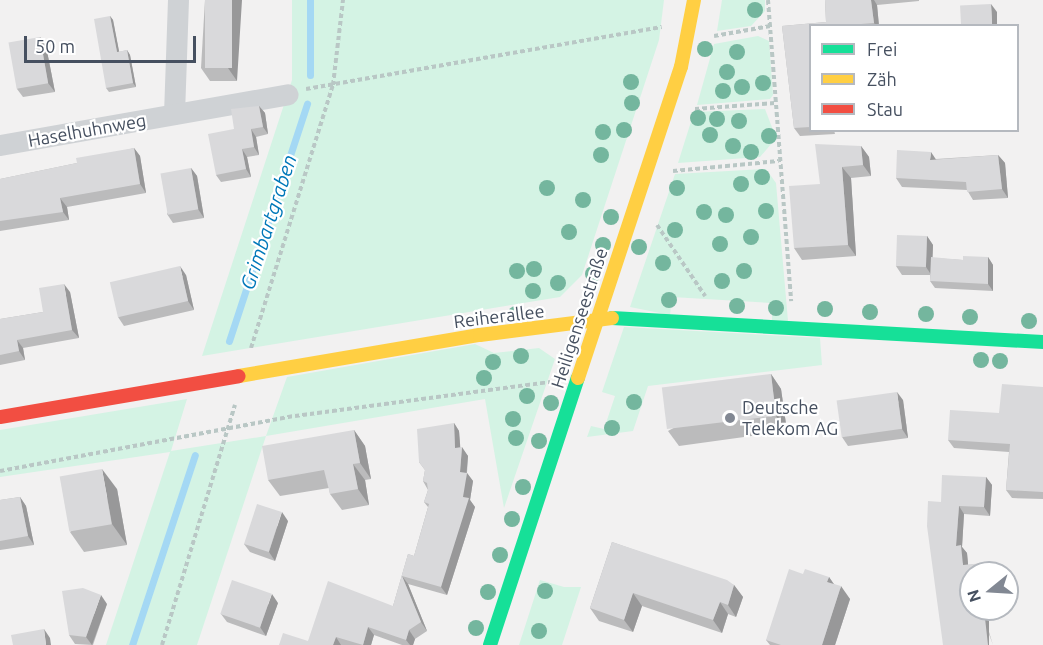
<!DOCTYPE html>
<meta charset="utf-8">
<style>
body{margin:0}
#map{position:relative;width:1043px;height:645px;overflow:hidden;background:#f2f1f1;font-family:Ubuntu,sans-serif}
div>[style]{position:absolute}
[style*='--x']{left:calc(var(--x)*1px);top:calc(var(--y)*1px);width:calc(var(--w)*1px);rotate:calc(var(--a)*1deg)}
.green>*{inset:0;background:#d4f3e4}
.stream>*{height:7px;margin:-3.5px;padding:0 3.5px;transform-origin:3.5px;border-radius:3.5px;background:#a4d8f4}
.path>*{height:4px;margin-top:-2px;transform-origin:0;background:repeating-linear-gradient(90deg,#b9c7c5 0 4.5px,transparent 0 7.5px)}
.street>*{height:21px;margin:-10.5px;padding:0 10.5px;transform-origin:10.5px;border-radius:10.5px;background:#cfd2d5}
.fast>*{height:14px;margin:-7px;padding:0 7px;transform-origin:7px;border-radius:7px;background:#16e098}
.slow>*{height:14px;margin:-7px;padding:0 7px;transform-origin:7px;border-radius:7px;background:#ffcf43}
.jam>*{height:14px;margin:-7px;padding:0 7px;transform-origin:7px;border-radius:7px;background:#f24e42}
.trees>*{width:16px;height:16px;margin:-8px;border-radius:50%;background:#74b69e}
.wall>*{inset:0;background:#bbbbbc}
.shaded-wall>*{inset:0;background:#989899;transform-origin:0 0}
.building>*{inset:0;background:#d9d9db;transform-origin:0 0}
.dots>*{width:16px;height:16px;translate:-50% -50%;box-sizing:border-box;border:3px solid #fff;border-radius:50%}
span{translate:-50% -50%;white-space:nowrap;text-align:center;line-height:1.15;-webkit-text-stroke:4.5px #fff;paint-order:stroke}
.street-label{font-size:18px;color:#465060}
.poi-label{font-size:18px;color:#465060}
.left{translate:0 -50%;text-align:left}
.water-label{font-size:20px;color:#0078b9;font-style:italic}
.legend{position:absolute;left:809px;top:24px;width:210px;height:108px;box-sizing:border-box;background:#fff;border:2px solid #b5b9bf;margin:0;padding:8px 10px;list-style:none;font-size:18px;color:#465060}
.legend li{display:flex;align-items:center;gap:12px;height:30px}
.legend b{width:30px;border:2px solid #b5b9bf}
.north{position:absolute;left:959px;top:561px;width:60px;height:60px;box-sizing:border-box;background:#fff;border:2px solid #b5b9bf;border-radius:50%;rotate:252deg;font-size:16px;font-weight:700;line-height:24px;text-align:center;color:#465060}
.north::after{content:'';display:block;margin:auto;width:21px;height:27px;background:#828893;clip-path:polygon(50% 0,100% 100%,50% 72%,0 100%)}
.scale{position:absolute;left:24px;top:36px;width:172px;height:27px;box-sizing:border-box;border:3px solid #465060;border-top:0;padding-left:8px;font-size:18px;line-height:21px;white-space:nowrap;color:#465060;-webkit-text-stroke:4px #fff;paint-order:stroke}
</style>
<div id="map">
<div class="green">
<i style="clip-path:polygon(292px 0,664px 0,659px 40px,582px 275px,560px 297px,202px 356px,292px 80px)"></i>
<i style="clip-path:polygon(722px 0,765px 0,765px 11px,751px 26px,717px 31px)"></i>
<i style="clip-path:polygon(758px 36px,769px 41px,773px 95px,770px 99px,697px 105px,714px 44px)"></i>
<i style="clip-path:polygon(765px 109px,773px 130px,772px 143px,760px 157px,678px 163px,694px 112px)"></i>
<i style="clip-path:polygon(766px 169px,776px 183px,788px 321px,772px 321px,772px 303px,672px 297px,670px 315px,630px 307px,675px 174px)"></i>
<i style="clip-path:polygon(624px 327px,820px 338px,822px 365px,648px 386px,633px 431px,587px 437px,591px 426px,604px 429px,615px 396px,602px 392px)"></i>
<i style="clip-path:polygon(475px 344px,494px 353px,539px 348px,555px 359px,504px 508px,485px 399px,266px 436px,197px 645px,106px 645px,170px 452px,0 477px,0 430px,187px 399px,171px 451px,266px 436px,287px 377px)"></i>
<i style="clip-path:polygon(540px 580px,564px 587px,581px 587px,562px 645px,519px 645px)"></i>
</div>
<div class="stream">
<i style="--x:310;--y:75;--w:75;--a:-90"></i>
<i style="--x:229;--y:341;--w:250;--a:-71.8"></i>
<i style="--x:132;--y:645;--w:200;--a:-71.7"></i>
</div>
<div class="path">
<i style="--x:768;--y:0;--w:302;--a:85.6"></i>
<i style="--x:714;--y:36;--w:57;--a:-10.1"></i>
<i style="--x:306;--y:89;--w:361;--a:-9.9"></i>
<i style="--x:695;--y:109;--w:80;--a:-4.3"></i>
<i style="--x:673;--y:171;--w:106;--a:-5.4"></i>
<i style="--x:657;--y:225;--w:86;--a:55.9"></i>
<i style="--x:251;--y:348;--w:275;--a:-72.7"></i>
<i style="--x:333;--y:85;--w:86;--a:-83.3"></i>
<i style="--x:0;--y:471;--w:300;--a:-10.6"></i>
<i style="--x:295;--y:416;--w:258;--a:-7.6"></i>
<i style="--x:162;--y:645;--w:251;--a:-73.1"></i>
</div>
<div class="street">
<i style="--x:174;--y:114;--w:114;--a:-88"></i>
<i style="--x:0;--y:145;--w:292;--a:-10"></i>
</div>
<div class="fast">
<i style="--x:612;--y:318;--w:432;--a:3.2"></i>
<i style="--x:490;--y:645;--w:281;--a:-71.8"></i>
</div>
<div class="slow">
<i style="--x:239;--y:376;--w:244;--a:-9.7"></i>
<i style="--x:480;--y:335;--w:133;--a:-7.3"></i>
<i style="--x:578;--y:378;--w:328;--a:-71.7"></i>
<i style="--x:681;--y:67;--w:68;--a:-79"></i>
</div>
<div class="jam">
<i style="--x:0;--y:417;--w:242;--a:-9.7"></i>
</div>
<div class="trees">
<i style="left:755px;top:10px"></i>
<i style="left:705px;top:49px"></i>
<i style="left:737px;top:52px"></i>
<i style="left:727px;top:72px"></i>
<i style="left:631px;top:82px"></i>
<i style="left:763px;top:83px"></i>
<i style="left:742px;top:87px"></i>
<i style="left:723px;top:91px"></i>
<i style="left:632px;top:103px"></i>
<i style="left:698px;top:118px"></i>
<i style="left:717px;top:119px"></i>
<i style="left:739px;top:121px"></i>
<i style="left:624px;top:130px"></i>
<i style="left:603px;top:132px"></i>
<i style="left:710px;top:135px"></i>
<i style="left:769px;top:136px"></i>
<i style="left:733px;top:146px"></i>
<i style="left:751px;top:152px"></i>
<i style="left:601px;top:155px"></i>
<i style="left:762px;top:177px"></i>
<i style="left:741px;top:184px"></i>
<i style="left:547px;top:188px"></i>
<i style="left:677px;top:188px"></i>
<i style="left:583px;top:200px"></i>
<i style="left:766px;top:211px"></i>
<i style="left:704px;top:212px"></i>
<i style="left:726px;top:215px"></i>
<i style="left:611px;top:217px"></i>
<i style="left:675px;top:230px"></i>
<i style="left:569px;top:232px"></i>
<i style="left:751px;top:237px"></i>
<i style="left:720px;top:244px"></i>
<i style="left:603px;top:245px"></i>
<i style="left:639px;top:247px"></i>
<i style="left:663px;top:263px"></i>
<i style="left:534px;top:269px"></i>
<i style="left:517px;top:271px"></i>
<i style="left:744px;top:271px"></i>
<i style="left:593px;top:274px"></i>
<i style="left:722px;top:281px"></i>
<i style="left:558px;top:283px"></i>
<i style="left:533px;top:291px"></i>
<i style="left:669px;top:300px"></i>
<i style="left:737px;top:306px"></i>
<i style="left:776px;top:308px"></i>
<i style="left:825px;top:309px"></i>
<i style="left:870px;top:312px"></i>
<i style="left:516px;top:314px"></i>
<i style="left:926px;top:314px"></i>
<i style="left:970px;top:317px"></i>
<i style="left:1029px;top:321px"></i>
<i style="left:521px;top:356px"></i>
<i style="left:981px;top:360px"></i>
<i style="left:1000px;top:361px"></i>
<i style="left:493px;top:362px"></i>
<i style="left:484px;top:378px"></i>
<i style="left:527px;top:396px"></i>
<i style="left:634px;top:402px"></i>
<i style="left:551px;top:403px"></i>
<i style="left:513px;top:419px"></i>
<i style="left:612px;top:428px"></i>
<i style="left:516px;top:438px"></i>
<i style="left:539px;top:441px"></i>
<i style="left:523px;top:487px"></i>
<i style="left:512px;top:519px"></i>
<i style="left:500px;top:555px"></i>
<i style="left:545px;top:591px"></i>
<i style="left:488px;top:592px"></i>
<i style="left:476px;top:628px"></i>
<i style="left:539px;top:631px"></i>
</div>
<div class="wall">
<i style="clip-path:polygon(205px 0,237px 81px,210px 81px,201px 68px)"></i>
<i style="clip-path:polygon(825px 0,919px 0,919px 1px,877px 5px,879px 26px,810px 26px,810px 130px,834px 130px,835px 134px,800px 136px,794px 128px,782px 26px,826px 22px)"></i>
<i style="clip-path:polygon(110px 16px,113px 20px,119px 52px,127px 50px,130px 55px,136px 87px,109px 92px,106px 88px)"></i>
<i style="clip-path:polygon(40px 37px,46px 46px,55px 92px,23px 97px,17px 89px)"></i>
<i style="clip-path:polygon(259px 106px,265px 113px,268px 134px,256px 137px,259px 155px,247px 157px,251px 177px,221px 182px,216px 175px,234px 129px)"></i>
<i style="clip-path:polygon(861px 146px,869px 157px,871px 176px,851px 178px,856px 256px,802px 260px,794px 248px,820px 184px)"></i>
<i style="clip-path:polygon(134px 148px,140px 156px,146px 193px,67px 207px,69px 220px,0 231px,0 179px,77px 163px)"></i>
<i style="clip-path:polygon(998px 155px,1005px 163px,1008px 198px,973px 200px,967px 190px,902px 187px,896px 178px,936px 159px)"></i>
<i style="clip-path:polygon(191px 168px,197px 176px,204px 218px,173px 223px,167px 214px)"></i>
<i style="clip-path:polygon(927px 236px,933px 245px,932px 258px,963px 260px,988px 257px,993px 265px,993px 291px,935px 288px,930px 281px,930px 275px,902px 275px,896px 266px)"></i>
<i style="clip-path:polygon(186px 275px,194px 310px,124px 326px,118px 317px)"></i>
<i style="clip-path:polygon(70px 292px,79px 338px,23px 348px,25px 360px,0 365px,0 319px,43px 312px)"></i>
<i style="clip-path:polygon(771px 374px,781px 389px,787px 431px,679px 446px,668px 431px)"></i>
<i style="clip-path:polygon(1043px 387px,1043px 499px,1012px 498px,1006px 490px,1009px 452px,954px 448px,948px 440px,999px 413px)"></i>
<i style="clip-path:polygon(903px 400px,908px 438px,848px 446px,842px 437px)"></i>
<i style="clip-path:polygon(454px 423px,459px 431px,460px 447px,468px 456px,467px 473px,473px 481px,470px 500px,475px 507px,447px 595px,408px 584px,427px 631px,415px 639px,413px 645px,402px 645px,374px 635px,371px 645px,279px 645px,308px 641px,393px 606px,408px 554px,414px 556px,428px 507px,424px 502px,428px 490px,423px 481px,425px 470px,419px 462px)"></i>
<i style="clip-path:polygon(354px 430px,365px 446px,371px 479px,365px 480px,369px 505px,342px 510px,330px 494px,329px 488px,280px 496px,268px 480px)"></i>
<i style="clip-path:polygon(986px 477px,992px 485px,990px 516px,964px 514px,962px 547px,967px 553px,968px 565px,983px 563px,989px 571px,971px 573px,993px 645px,941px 502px)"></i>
<i style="clip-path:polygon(117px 489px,127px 545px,84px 552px,70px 532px)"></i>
<i style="clip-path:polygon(20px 497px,26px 506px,34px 545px,0 550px,0 500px)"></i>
<i style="clip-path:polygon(288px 521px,275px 561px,250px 552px,244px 544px)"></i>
<i style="clip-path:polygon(612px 542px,734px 585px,743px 597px,736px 617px,728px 614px,722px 633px,642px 606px,633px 632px,599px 621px,590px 608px)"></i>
<i style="clip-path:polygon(829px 577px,834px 584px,850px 599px,835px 645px,770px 645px,766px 640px)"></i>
<i style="clip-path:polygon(278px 603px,266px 636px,227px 622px,221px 614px)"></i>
<i style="clip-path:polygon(107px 604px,93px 645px,75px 644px,69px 635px)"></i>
</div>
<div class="shaded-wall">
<i style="clip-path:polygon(232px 0,242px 0,237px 81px,228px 68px)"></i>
<i style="clip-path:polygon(871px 0,874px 0,877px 5px,879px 26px,876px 26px,874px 23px)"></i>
<i style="clip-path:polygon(991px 4px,997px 12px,997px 26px,992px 26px)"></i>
<i style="clip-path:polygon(110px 16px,113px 20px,120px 56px,117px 52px)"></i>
<i style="clip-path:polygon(40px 37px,46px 46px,55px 92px,48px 83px)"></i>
<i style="clip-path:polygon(127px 50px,130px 55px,136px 87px,133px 83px)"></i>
<i style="clip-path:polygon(259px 106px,265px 113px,268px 134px,263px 127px)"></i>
<i style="clip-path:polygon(251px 129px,256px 137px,259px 155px,254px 147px)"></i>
<i style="clip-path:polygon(861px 146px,869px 157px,871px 176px,863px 165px)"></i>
<i style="clip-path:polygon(134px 148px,140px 156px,146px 193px,140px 184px)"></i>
<i style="clip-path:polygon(242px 149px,247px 157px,251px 177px,246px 169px)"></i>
<i style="clip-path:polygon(931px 152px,937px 161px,930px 160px)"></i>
<i style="clip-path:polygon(998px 155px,1005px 163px,1008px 198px,1002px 189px)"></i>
<i style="clip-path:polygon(842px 167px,851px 178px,856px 256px,848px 245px)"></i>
<i style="clip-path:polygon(191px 168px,197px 176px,204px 218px,198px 209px)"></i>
<i style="clip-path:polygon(60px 198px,67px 207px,69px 220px,63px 212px)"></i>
<i style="clip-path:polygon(927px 236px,933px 245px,932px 276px,926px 267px)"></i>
<i style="clip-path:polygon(988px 257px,993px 265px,993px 291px,988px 284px)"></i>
<i style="clip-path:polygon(180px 266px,186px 275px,194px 310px,188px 301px)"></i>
<i style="clip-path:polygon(64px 284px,70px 292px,79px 338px,72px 330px)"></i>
<i style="clip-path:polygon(17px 340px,23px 348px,25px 360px,19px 351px)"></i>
<i style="clip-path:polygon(771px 374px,781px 389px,787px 431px,776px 416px)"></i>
<i style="clip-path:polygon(897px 392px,903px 400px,908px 438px,902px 429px)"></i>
<i style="clip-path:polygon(454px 423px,459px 431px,461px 456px,455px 448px)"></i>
<i style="clip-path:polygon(354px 430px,365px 446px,371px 479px,360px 463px)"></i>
<i style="clip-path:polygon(462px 447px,468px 456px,466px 479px,467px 473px,473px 481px,470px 500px,475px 507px,447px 595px,441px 587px,463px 497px,460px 472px)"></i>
<i style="clip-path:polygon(353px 464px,365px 480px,369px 505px,358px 489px)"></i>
<i style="clip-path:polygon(102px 469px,117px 489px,127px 545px,112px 524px)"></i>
<i style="clip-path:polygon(986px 477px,992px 485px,990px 516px,984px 507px)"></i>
<i style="clip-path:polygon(20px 497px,26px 506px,34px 545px,28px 536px)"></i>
<i style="clip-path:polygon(959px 506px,964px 514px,962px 547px,967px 553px,969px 574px,963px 565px,956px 546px)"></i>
<i style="clip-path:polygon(282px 512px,288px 521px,275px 561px,269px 552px)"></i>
<i style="clip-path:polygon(983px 563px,989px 571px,989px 573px,984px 573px)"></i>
<i style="clip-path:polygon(402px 576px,408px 584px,427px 631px,421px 622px)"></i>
<i style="clip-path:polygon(829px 577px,837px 589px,827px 582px)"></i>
<i style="clip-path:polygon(734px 585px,743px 597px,736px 617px,728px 605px)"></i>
<i style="clip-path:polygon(841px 586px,850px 599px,835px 645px,822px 645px)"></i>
<i style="clip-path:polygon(633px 593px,642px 606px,633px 632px,624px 620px)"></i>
<i style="clip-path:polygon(272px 594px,278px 603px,266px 636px,260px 627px)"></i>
<i style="clip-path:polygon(101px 595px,107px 604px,92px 645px,86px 637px)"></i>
<i style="clip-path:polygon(720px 602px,728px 614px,722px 633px,713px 620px)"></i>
<i style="left:984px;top:609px;width:5px;height:36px"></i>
<i style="clip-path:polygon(368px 627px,374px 635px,371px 645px,363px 645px)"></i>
<i style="clip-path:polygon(44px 629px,50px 638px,51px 645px,46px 645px)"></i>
<i style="clip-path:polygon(409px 630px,415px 639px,413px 645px,410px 645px,406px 640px)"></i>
<i style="clip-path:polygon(336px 637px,341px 645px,333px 645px)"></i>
</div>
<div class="building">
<i style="left:205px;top:0;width:27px;height:68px"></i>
<i style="clip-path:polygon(825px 0,871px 0,874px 23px,861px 24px,861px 26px,810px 26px,810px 127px,794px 128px,782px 26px,826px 22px)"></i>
<i style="left:991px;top:4px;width:22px;height:31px;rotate:87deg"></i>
<i style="clip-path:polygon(110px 16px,117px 52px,127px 50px,133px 83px,106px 88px,94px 19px)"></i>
<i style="left:40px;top:37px;width:47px;height:32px;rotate:80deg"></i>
<i style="clip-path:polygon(259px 106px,263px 127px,251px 129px,254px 147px,242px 149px,246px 169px,216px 175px,208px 134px,234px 129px,231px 109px)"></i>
<i style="clip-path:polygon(815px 144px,861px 146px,863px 165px,842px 167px,848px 245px,794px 248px,789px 186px,820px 184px)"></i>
<i style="clip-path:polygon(134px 148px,140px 184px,60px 198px,63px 212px,0 221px,0 179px,77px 163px,76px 158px)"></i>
<i style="clip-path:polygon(897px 150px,931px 152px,930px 160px,998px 155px,1002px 189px,967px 192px,966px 182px,896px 178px)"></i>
<i style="left:191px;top:168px;width:42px;height:31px;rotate:80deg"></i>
<i style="left:897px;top:235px;width:30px;height:31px;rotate:2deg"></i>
<i style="clip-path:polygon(963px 256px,988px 257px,988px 284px,930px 281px,931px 257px,963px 260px)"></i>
<i style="left:180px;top:266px;width:36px;height:72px;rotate:77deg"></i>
<i style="clip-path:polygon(64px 284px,72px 330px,17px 340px,19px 351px,0 355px,0 319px,43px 312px,39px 288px)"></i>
<i style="left:771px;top:374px;width:42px;height:110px;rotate:83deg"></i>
<i style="clip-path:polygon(1002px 384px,1043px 387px,1043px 492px,1006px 490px,1010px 444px,948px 440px,950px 410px,999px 413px)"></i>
<i style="left:897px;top:392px;width:37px;height:61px;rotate:82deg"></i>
<i style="clip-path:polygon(454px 423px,455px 448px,462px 447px,460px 472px,467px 473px,463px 497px,469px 498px,441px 587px,402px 576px,421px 622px,409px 630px,406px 640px,368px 627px,363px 645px,336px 637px,333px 645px,279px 645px,283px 633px,308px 641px,328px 581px,393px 606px,408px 554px,414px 556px,429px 504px,424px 502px,428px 490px,427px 483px,423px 481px,425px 470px,419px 462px,417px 429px)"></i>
<i style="clip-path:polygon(354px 430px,360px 463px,353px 464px,358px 489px,330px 494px,324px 470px,268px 480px,262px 446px)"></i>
<i style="left:102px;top:469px;width:56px;height:43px;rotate:80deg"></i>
<i style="clip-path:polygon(942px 475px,986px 477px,984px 507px,959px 506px,956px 546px,961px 545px,963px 565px,983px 563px,984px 573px,971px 573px,971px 609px,984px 609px,988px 645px,943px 645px,927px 526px,928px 501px,941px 502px)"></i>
<i style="clip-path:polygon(20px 497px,28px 536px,0 541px,0 500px)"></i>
<i style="left:257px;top:504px;width:26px;height:42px;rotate:18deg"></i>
<i style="clip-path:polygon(612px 542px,727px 580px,734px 585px,728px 605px,720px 602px,713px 620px,633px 593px,624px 620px,590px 608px)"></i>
<i style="clip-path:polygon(789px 569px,803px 574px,805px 569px,829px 577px,827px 582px,841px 586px,822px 645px,781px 645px,766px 640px)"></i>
<i style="left:232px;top:580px;width:42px;height:36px;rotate:19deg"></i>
<i style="clip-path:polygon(83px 588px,101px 595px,86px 637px,69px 635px,62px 591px)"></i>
<i style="clip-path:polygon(44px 629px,46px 645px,13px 645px,11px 635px)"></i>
</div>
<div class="dots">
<i style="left:730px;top:418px;background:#828893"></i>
</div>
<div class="street-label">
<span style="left:87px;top:130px;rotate:-10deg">Haselhuhnweg</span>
<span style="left:499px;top:316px;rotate:-7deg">Reiherallee</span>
<span style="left:579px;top:318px;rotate:-72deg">Heiligenseestraße</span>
</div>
<div class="poi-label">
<span class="left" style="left:742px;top:418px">Deutsche<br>Telekom AG</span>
</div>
<div class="water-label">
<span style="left:268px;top:222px;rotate:-72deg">Grimbartgraben</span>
</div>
<ul class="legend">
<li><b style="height:8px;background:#16e098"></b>Frei</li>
<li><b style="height:8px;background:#ffcf43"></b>Zäh</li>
<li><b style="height:8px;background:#f24e42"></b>Stau</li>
</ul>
<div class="north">N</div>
<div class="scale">50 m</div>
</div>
